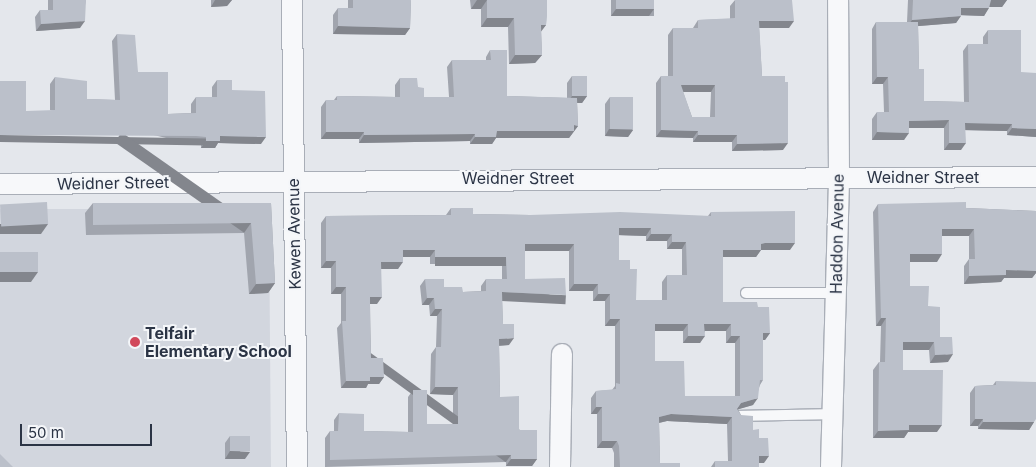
<!DOCTYPE html>
<style>
body{margin:0}
#map{position:relative;width:1036px;height:467px;overflow:hidden;background:#e4e7ec;font-family:Inter,sans-serif}
div>[style]{position:absolute}
[style*='--x']{left:calc(var(--x)*1px);top:calc(var(--y)*1px);width:calc(var(--w)*1px);rotate:calc(var(--a)*1deg)}
.built>*{inset:0;background:#d2d6de}
.roads{filter:drop-shadow(1px 0 #a9aeb7) drop-shadow(-1px 0 #a9aeb7) drop-shadow(0 1px #a9aeb7) drop-shadow(0 -1px #a9aeb7)}
.service>*{height:10px;margin:-5px;padding:0 5px;transform-origin:5px;border-radius:5px;background:#f7f8fa}
.minor>*{height:20px;margin:-10px;padding:0 10px;transform-origin:10px;border-radius:10px;background:#f7f8fa}
.wall>*{inset:0;background:#a1a5ae;transform-origin:0 0}
.shaded-wall>*{inset:0;background:#83868d;transform-origin:0 0}
.building>*{inset:0;background:#bbc0ca;transform-origin:0 0}
.dots>*{width:14px;height:14px;translate:-50% -50%;box-sizing:border-box;border:2px solid #f4f6f9;border-radius:50%}
span{translate:-50% -50%;white-space:nowrap;text-align:center;line-height:1.15;-webkit-text-stroke:4px #f4f6f9;paint-order:stroke}
.street-label{font-size:16px;color:#2b3445}
.poi-label{font-size:16px;color:#2b3445;font-weight:700}
.left{translate:0 -50%;text-align:left}
.scale{position:absolute;left:20px;top:424px;width:132px;height:22px;box-sizing:border-box;border:2px solid #2b3445;border-top:0;padding-left:6px;font-size:15px;line-height:18px;white-space:nowrap;color:#2b3445;-webkit-text-stroke:4px #f4f6f9;paint-order:stroke}
</style>
<div id="map">
<div class="built">
<i style="clip-path:polygon(0 209px,261px 209px,269px 218px,271px 467px,0 467px)"></i>
</div>
<div class="roads">
<div class="service">
<i style="--x:746;--y:293;--w:90;--a:0"></i>
<i style="--x:739;--y:416;--w:94;--a:-1.2"></i>
</div>
<div class="minor">
<i style="--x:292;--y:0;--w:467;--a:89.4"></i>
<i style="--x:0;--y:184;--w:1036;--a:-0.39"></i>
<i style="--x:560;--y:467;--w:113;--a:-89"></i>
<i style="--x:831;--y:467;--w:290;--a:-88.4"></i>
<i style="--x:839;--y:177;--w:177;--a:-90.3"></i>
</div>
</div>
<div class="wall">
<i style="clip-path:polygon(48px 0,86px 0,80px 28px,36px 31px,35px 17px,40px 10px,48px 10px)"></i>
<i style="clip-path:polygon(211px 0,232px 0,227px 6px,211px 7px)"></i>
<i style="clip-path:polygon(348px 0,411px 0,410px 28px,405px 35px,333px 34px,333px 15px,338px 8px,348px 8px)"></i>
<i style="clip-path:polygon(470px 0,547px 0,546px 25px,541px 31px,542px 55px,535px 63px,509px 64px,508px 27px,481px 27px,481px 9px,471px 9px)"></i>
<i style="left:611px;top:0;width:43px;height:16px"></i>
<i style="clip-path:polygon(evenodd,735px 0,792px 0,789px 28px,759px 28px,762px 76px,783px 150px,732px 151px,732px 142px,693px 142px,693px 138px,656px 137px,656px 83px,661px 76px,668px 76px,668px 35px,673px 28px,693px 28px,698px 20px,730px 19px,730px 6px,735px 0,683px 92px,711px 92px,710px 117px,692px 117px,683px 92px)"></i>
<i style="clip-path:polygon(908px 0,1007px 0,1002px 7px,989px 7px,984px 16px,961px 15px,956px 23px,918px 26px,919px 69px,924px 101px,964px 102px,963px 51px,968px 44px,983px 44px,983px 37px,988px 30px,1021px 72px,1036px 137px,1007px 135px,1007px 131px,965px 130px,961px 150px,944px 150px,944px 128px,909px 128px,904px 140px,872px 140px,872px 119px,877px 112px,884px 112px,883px 84px,872px 84px,872px 29px,876px 22px,907px 22px)"></i>
<i style="clip-path:polygon(117px 34px,138px 72px,168px 114px,191px 113px,191px 104px,196px 97px,212px 97px,212px 87px,217px 80px,232px 90px,261px 144px,218px 143px,215px 148px,201px 148px,201px 144px,191px 144px,50px 110px,50px 84px,55px 77px,87px 99px,115px 100px,112px 41px)"></i>
<i style="clip-path:polygon(490px 50px,507px 96px,567px 98px,567px 83px,572px 76px,587px 96px,582px 103px,577px 103px,578px 126px,569px 138px,496px 138px,492px 144px,470px 144px,470px 141px,359px 143px,359px 139px,321px 139px,321px 107px,326px 100px,334px 100px,337px 96px,395px 97px,395px 85px,400px 78px,418px 87px,424px 97px,449px 97px,447px 67px,452px 60px,486px 60px,486px 57px)"></i>
<i style="clip-path:polygon(610px 97px,633px 130px,628px 137px,605px 136px,605px 104px)"></i>
<i style="clip-path:polygon(93px 203px,271px 203px,275px 283px,268px 293px,249px 294px,244px 233px,86px 235px,85px 213px)"></i>
<i style="clip-path:polygon(878px 204px,1036px 211px,1036px 273px,1032px 278px,1004px 278px,1001px 282px,964px 284px,964px 266px,969px 259px,969px 236px,942px 236px,937px 262px,910px 262px,910px 286px,928px 306px,940px 337px,948px 362px,930px 363px,929px 350px,903px 350px,903px 370px,937px 432px,908px 432px,904px 438px,873px 438px,873px 370px,879px 362px,880px 362px,881px 326px,876px 326px,873px 212px)"></i>
<i style="clip-path:polygon(evenodd,451px 208px,473px 214px,530px 215px,708px 216px,711px 212px,790px 250px,761px 250px,756px 257px,723px 257px,723px 302px,758px 307px,770px 333px,765px 340px,763px 340px,763px 380px,760px 385px,753px 405px,738px 409px,741px 415px,759px 438px,764px 463px,759px 463px,759px 467px,711px 467px,715px 461px,728px 461px,727px 424px,667px 421px,659px 423px,660px 463px,680px 467px,614px 467px,614px 453px,612px 448px,597px 448px,597px 414px,591px 414px,591px 398px,596px 391px,612px 390px,615px 386px,615px 326px,605px 326px,605px 301px,593px 301px,593px 291px,569px 291px,569px 251px,525px 251px,525px 279px,561px 302px,502px 299px,503px 324px,509px 345px,499px 346px,500px 397px,537px 459px,532px 466px,506px 466px,506px 462px,325px 467px,325px 438px,330px 431px,334px 431px,334px 420px,339px 413px,364px 431px,408px 432px,408px 397px,413px 390px,427px 424px,453px 424px,453px 395px,430px 394px,431px 354px,436px 347px,437px 316px,430px 316px,429px 305px,422px 305px,420px 286px,425px 279px,444px 287px,463px 292px,481px 291px,481px 286px,486px 279px,502px 279px,502px 264px,430px 264px,430px 257px,403px 257px,398px 269px,381px 269px,377px 304px,370px 304px,371px 358px,384px 377px,379px 384px,368px 384px,366px 388px,341px 388px,337px 328px,341px 323px,341px 294px,331px 294px,331px 268px,321px 268px,321px 223px,326px 216px,446px 215px,451px 208px,619px 235px,646px 236px,646px 241px,667px 241px,667px 249px,682px 249px,682px 275px,667px 275px,662px 282px,662px 300px,636px 300px,630px 269px,619px 260px,619px 235px,451px 208px,655px 331px,683px 331px,683px 343px,700px 343px,705px 331px,726px 331px,726px 343px,735px 343px,735px 396px,685px 396px,655px 361px,655px 331px)"></i>
<i style="clip-path:polygon(996px 381px,1034px 422px,1029px 430px,978px 429px,978px 426px,970px 426px,970px 393px,975px 386px,993px 385px)"></i>
<i style="clip-path:polygon(230px 436px,245px 459px,225px 459px,225px 443px)"></i>
</div>
<div class="shaded-wall">
<i style="clip-path:polygon(215px 0,232px 0,227px 6px,211px 7px)"></i>
<i style="clip-path:polygon(477px 0,487px 0,481px 9px,471px 9px)"></i>
<i style="clip-path:polygon(991px 0,1007px 0,1002px 7px,986px 7px)"></i>
<i style="clip-path:polygon(961px 8px,989px 8px,984px 16px,956px 15px)"></i>
<i style="clip-path:polygon(616px 9px,654px 9px,649px 16px,611px 16px)"></i>
<i style="clip-path:polygon(961px 16px,956px 23px,907px 27px,912px 20px)"></i>
<i style="clip-path:polygon(487px 18px,514px 18px,508px 27px,481px 27px)"></i>
<i style="clip-path:polygon(85px 21px,80px 28px,36px 31px,41px 24px)"></i>
<i style="clip-path:polygon(759px 21px,794px 21px,789px 28px,754px 28px)"></i>
<i style="clip-path:polygon(541px 25px,546px 25px,540px 33px)"></i>
<i style="clip-path:polygon(338px 26px,410px 28px,405px 35px,333px 34px)"></i>
<i style="clip-path:polygon(515px 55px,542px 55px,535px 63px,509px 64px)"></i>
<i style="clip-path:polygon(877px 77px,888px 77px,883px 84px,872px 84px)"></i>
<i style="clip-path:polygon(681px 85px,715px 85px,711px 92px,676px 92px)"></i>
<i style="clip-path:polygon(572px 96px,587px 96px,582px 103px,567px 103px)"></i>
<i style="clip-path:polygon(949px 120px,944px 128px,904px 128px,909px 121px)"></i>
<i style="clip-path:polygon(965px 123px,1012px 124px,1007px 131px,960px 130px)"></i>
<i style="clip-path:polygon(574px 125px,578px 126px,569px 138px,496px 138px,492px 144px,470px 144px,475px 137px,497px 131px)"></i>
<i style="clip-path:polygon(1012px 128px,1036px 129px,1036px 137px,1007px 135px)"></i>
<i style="clip-path:polygon(609px 129px,633px 130px,628px 137px,605px 136px)"></i>
<i style="clip-path:polygon(661px 130px,698px 131px,693px 138px,656px 137px)"></i>
<i style="clip-path:polygon(326px 132px,364px 132px,359px 139px,321px 139px)"></i>
<i style="clip-path:polygon(877px 132px,909px 133px,904px 140px,872px 140px)"></i>
<i style="clip-path:polygon(475px 134px,470px 141px,359px 143px,364px 135px)"></i>
<i style="left:0;top:135px;width:206px;height:7px;rotate:1deg"></i>
<i style="clip-path:polygon(698px 135px,737px 135px,732px 142px,693px 142px)"></i>
<i style="clip-path:polygon(220px 136px,266px 137px,261px 144px,218px 143px,215px 148px,201px 148px,206px 141px)"></i>
<i style="clip-path:polygon(788px 143px,783px 150px,732px 151px,737px 144px)"></i>
<i style="clip-path:polygon(949px 143px,966px 143px,961px 150px,944px 150px)"></i>
<i style="left:251px;top:223px;width:12px;height:158px;rotate:125deg"></i>
<i style="clip-path:polygon(0 224px,48px 224px,41px 234px,0 234px)"></i>
<i style="clip-path:polygon(619px 228px,651px 228px,646px 236px,615px 235px)"></i>
<i style="clip-path:polygon(942px 229px,974px 229px,969px 236px,937px 236px)"></i>
<i style="clip-path:polygon(651px 234px,672px 234px,667px 241px,646px 241px)"></i>
<i style="clip-path:polygon(672px 242px,686px 242px,682px 249px,667px 249px)"></i>
<i style="clip-path:polygon(765px 243px,795px 243px,790px 250px,759px 250px,761px 250px,756px 257px,718px 257px,723px 250px)"></i>
<i style="clip-path:polygon(525px 244px,574px 244px,569px 251px,520px 251px)"></i>
<i style="clip-path:polygon(403px 250px,435px 250px,430px 257px,398px 257px)"></i>
<i style="clip-path:polygon(910px 254px,942px 254px,937px 262px,905px 262px)"></i>
<i style="left:435px;top:257px;width:71px;height:9px"></i>
<i style="clip-path:polygon(326px 261px,336px 261px,331px 268px,321px 268px)"></i>
<i style="clip-path:polygon(381px 262px,403px 262px,398px 269px,376px 269px)"></i>
<i style="clip-path:polygon(1036px 268px,1036px 273px,1032px 278px,1004px 278px,1001px 282px,964px 284px,969px 276px,1006px 270px)"></i>
<i style="clip-path:polygon(0 272px,38px 272px,31px 282px,0 282px)"></i>
<i style="clip-path:polygon(275px 283px,268px 293px,249px 294px,256px 284px)"></i>
<i style="clip-path:polygon(574px 284px,598px 284px,593px 291px,569px 291px)"></i>
<i style="clip-path:polygon(336px 287px,346px 287px,341px 294px,331px 294px)"></i>
<i style="left:502px;top:292px;width:64px;height:9px;rotate:3deg"></i>
<i style="clip-path:polygon(598px 294px,610px 294px,605px 301px,593px 301px)"></i>
<i style="clip-path:polygon(370px 297px,382px 297px,377px 304px,365px 304px)"></i>
<i style="clip-path:polygon(427px 298px,434px 298px,429px 305px,422px 305px)"></i>
<i style="clip-path:polygon(435px 309px,442px 309px,437px 316px,430px 316px)"></i>
<i style="clip-path:polygon(881px 318px,886px 318px,881px 326px,876px 326px)"></i>
<i style="clip-path:polygon(610px 319px,620px 319px,615px 326px,605px 326px)"></i>
<i style="clip-path:polygon(655px 324px,688px 324px,683px 331px,650px 331px)"></i>
<i style="clip-path:polygon(704px 324px,731px 324px,726px 331px,699px 331px)"></i>
<i style="clip-path:polygon(763px 333px,770px 333px,765px 340px,758px 340px)"></i>
<i style="clip-path:polygon(688px 336px,705px 336px,700px 343px,683px 343px)"></i>
<i style="clip-path:polygon(731px 336px,740px 336px,735px 343px,726px 343px)"></i>
<i style="clip-path:polygon(514px 338px,509px 345px,494px 346px,499px 339px)"></i>
<i style="clip-path:polygon(903px 342px,934px 342px,929px 350px,898px 350px)"></i>
<i style="clip-path:polygon(953px 354px,948px 362px,930px 363px,935px 355px)"></i>
<i style="clip-path:polygon(370px 377px,384px 377px,379px 384px,368px 384px,366px 388px,341px 388px,346px 381px)"></i>
<i style="clip-path:polygon(435px 387px,458px 387px,453px 395px,430px 394px)"></i>
<i style="clip-path:polygon(758px 398px,753px 405px,736px 410px,741px 403px)"></i>
<i style="clip-path:polygon(596px 407px,602px 407px,597px 414px,591px 414px)"></i>
<i style="clip-path:polygon(671px 414px,732px 417px,727px 424px,667px 421px,654px 424px,659px 417px)"></i>
<i style="clip-path:polygon(975px 419px,983px 419px,978px 426px,970px 426px)"></i>
<i style="clip-path:polygon(983px 422px,1034px 422px,1029px 430px,978px 429px)"></i>
<i style="clip-path:polygon(909px 425px,942px 425px,937px 432px,908px 432px,904px 438px,873px 438px,878px 431px)"></i>
<i style="clip-path:polygon(602px 441px,617px 441px,612px 448px,597px 448px)"></i>
<i style="clip-path:polygon(230px 451px,250px 452px,245px 459px,225px 459px)"></i>
<i style="left:511px;top:455px;width:9px;height:181px;rotate:126deg"></i>
<i style="clip-path:polygon(759px 456px,769px 456px,764px 463px,754px 463px)"></i>
<i style="clip-path:polygon(511px 459px,537px 459px,532px 466px,506px 466px)"></i>
</div>
<div class="building">
<i style="clip-path:polygon(53px 0,86px 0,85px 21px,41px 24px,40px 10px,53px 10px)"></i>
<i style="clip-path:polygon(353px 0,411px 0,410px 28px,338px 26px,338px 8px,353px 8px)"></i>
<i style="clip-path:polygon(477px 0,547px 0,547px 16px,546px 25px,541px 25px,542px 55px,515px 55px,514px 18px,487px 18px,487px 0)"></i>
<i style="left:616px;top:0;width:38px;height:9px"></i>
<i style="clip-path:polygon(evenodd,735px 0,792px 0,794px 21px,759px 21px,762px 76px,785px 76px,785px 82px,788px 82px,788px 143px,737px 144px,737px 135px,698px 135px,698px 131px,661px 130px,661px 76px,673px 76px,673px 28px,698px 28px,698px 20px,735px 18px,735px 0,681px 85px,715px 85px,715px 117px,692px 117px,681px 85px)"></i>
<i style="clip-path:polygon(913px 0,991px 0,989px 8px,961px 8px,961px 16px,912px 20px)"></i>
<i style="clip-path:polygon(876px 22px,918px 22px,919px 69px,924px 69px,924px 101px,969px 102px,968px 44px,988px 44px,988px 30px,1021px 30px,1021px 72px,1036px 73px,1036px 129px,1012px 128px,1012px 124px,965px 123px,966px 143px,949px 143px,949px 120px,909px 121px,909px 133px,877px 132px,877px 112px,889px 112px,888px 77px,877px 77px)"></i>
<i style="clip-path:polygon(117px 34px,135px 35px,138px 72px,168px 72px,168px 114px,196px 113px,196px 97px,217px 97px,217px 80px,232px 80px,232px 90px,265px 91px,266px 137px,220px 136px,220px 141px,206px 141px,206px 137px,196px 136px,0 135px,0 81px,26px 81px,26px 111px,55px 110px,55px 77px,87px 81px,87px 99px,120px 100px)"></i>
<i style="clip-path:polygon(490px 50px,507px 50px,507px 96px,577px 98px,578px 126px,574px 125px,574px 131px,497px 131px,496px 137px,475px 137px,475px 134px,364px 135px,364px 132px,326px 132px,326px 100px,337px 100px,337px 96px,400px 97px,400px 78px,417px 78px,418px 87px,424px 88px,424px 97px,454px 97px,452px 60px,491px 60px)"></i>
<i style="left:572px;top:76px;width:15px;height:20px"></i>
<i style="left:610px;top:97px;width:23px;height:32px"></i>
<i style="left:47px;top:202px;width:22px;height:47px;rotate:87deg"></i>
<i style="clip-path:polygon(966px 202px,966px 208px,1036px 211px,1036px 271px,1006px 270px,1006px 275px,969px 276px,969px 259px,975px 259px,974px 229px,942px 229px,942px 254px,910px 254px,910px 286px,929px 286px,928px 306px,940px 307px,940px 337px,952px 337px,953px 354px,935px 355px,934px 342px,903px 342px,903px 370px,943px 370px,942px 425px,909px 425px,909px 430px,878px 431px,879px 362px,885px 362px,886px 318px,881px 318px,878px 204px)"></i>
<i style="clip-path:polygon(93px 203px,271px 203px,275px 283px,256px 284px,251px 223px,93px 225px)"></i>
<i style="clip-path:polygon(evenodd,451px 208px,473px 208px,473px 214px,530px 215px,620px 212px,711px 216px,711px 212px,795px 211px,795px 243px,765px 243px,761px 244px,761px 250px,723px 250px,723px 302px,757px 302px,758px 307px,769px 307px,770px 333px,763px 333px,763px 380px,760px 380px,758px 398px,741px 403px,737px 409px,741px 415px,753px 416px,753px 430px,759px 429px,759px 438px,768px 438px,769px 456px,759px 456px,759px 467px,715px 467px,715px 461px,732px 461px,732px 417px,671px 414px,659px 417px,660px 463px,680px 463px,680px 467px,620px 467px,619px 446px,617px 441px,602px 441px,602px 407px,596px 407px,596px 391px,616px 389px,616px 383px,620px 384px,620px 319px,610px 319px,610px 294px,598px 294px,598px 284px,574px 284px,574px 244px,525px 244px,525px 279px,565px 278px,566px 295px,502px 292px,503px 324px,514px 324px,514px 338px,499px 339px,500px 397px,519px 396px,519px 430px,537px 430px,537px 459px,511px 459px,511px 455px,330px 460px,330px 431px,338px 431px,339px 413px,364px 414px,364px 431px,413px 432px,413px 390px,427px 390px,427px 424px,458px 424px,458px 387px,435px 387px,436px 347px,441px 347px,442px 309px,435px 309px,434px 298px,427px 298px,425px 279px,444px 279px,444px 287px,462px 287px,463px 292px,486px 291px,486px 279px,507px 279px,506px 257px,435px 257px,435px 250px,403px 250px,403px 262px,381px 262px,382px 297px,370px 297px,370px 329px,371px 358px,383px 358px,384px 377px,370px 377px,370px 381px,346px 381px,342px 321px,346px 321px,346px 287px,336px 287px,336px 261px,326px 261px,326px 216px,451px 215px,451px 208px,619px 228px,651px 228px,651px 234px,672px 234px,672px 242px,686px 242px,687px 275px,667px 275px,667px 300px,636px 300px,637px 269px,630px 269px,630px 260px,619px 260px,619px 228px,451px 208px,655px 324px,688px 324px,688px 336px,705px 336px,704px 324px,731px 324px,731px 336px,740px 336px,740px 396px,685px 396px,684px 361px,655px 361px,655px 324px)"></i>
<i style="left:38px;top:252px;width:20px;height:38px;rotate:90deg"></i>
<i style="clip-path:polygon(996px 381px,1036px 382px,1036px 419px,1034px 422px,983px 422px,983px 419px,975px 419px,975px 386px,996px 385px)"></i>
<i style="left:230px;top:436px;width:20px;height:15px"></i>
<i style="clip-path:polygon(0 454px,13px 467px,0 467px)"></i>
</div>
<div class="dots">
<i style="left:135px;top:342px;background:#d1495b"></i>
</div>
<div class="street-label">
<span style="left:923px;top:177px">Weidner Street</span>
<span style="left:518px;top:178px">Weidner Street</span>
<span style="left:113px;top:183px;rotate:-1deg">Weidner Street</span>
<span style="left:294px;top:234px;rotate:-91deg">Kewen Avenue</span>
<span style="left:837px;top:234px;rotate:-89deg">Haddon Avenue</span>
</div>
<div class="poi-label">
<span class="left" style="left:145px;top:342px">Telfair<br>Elementary School</span>
</div>
<div class="scale">50 m</div>
</div>
